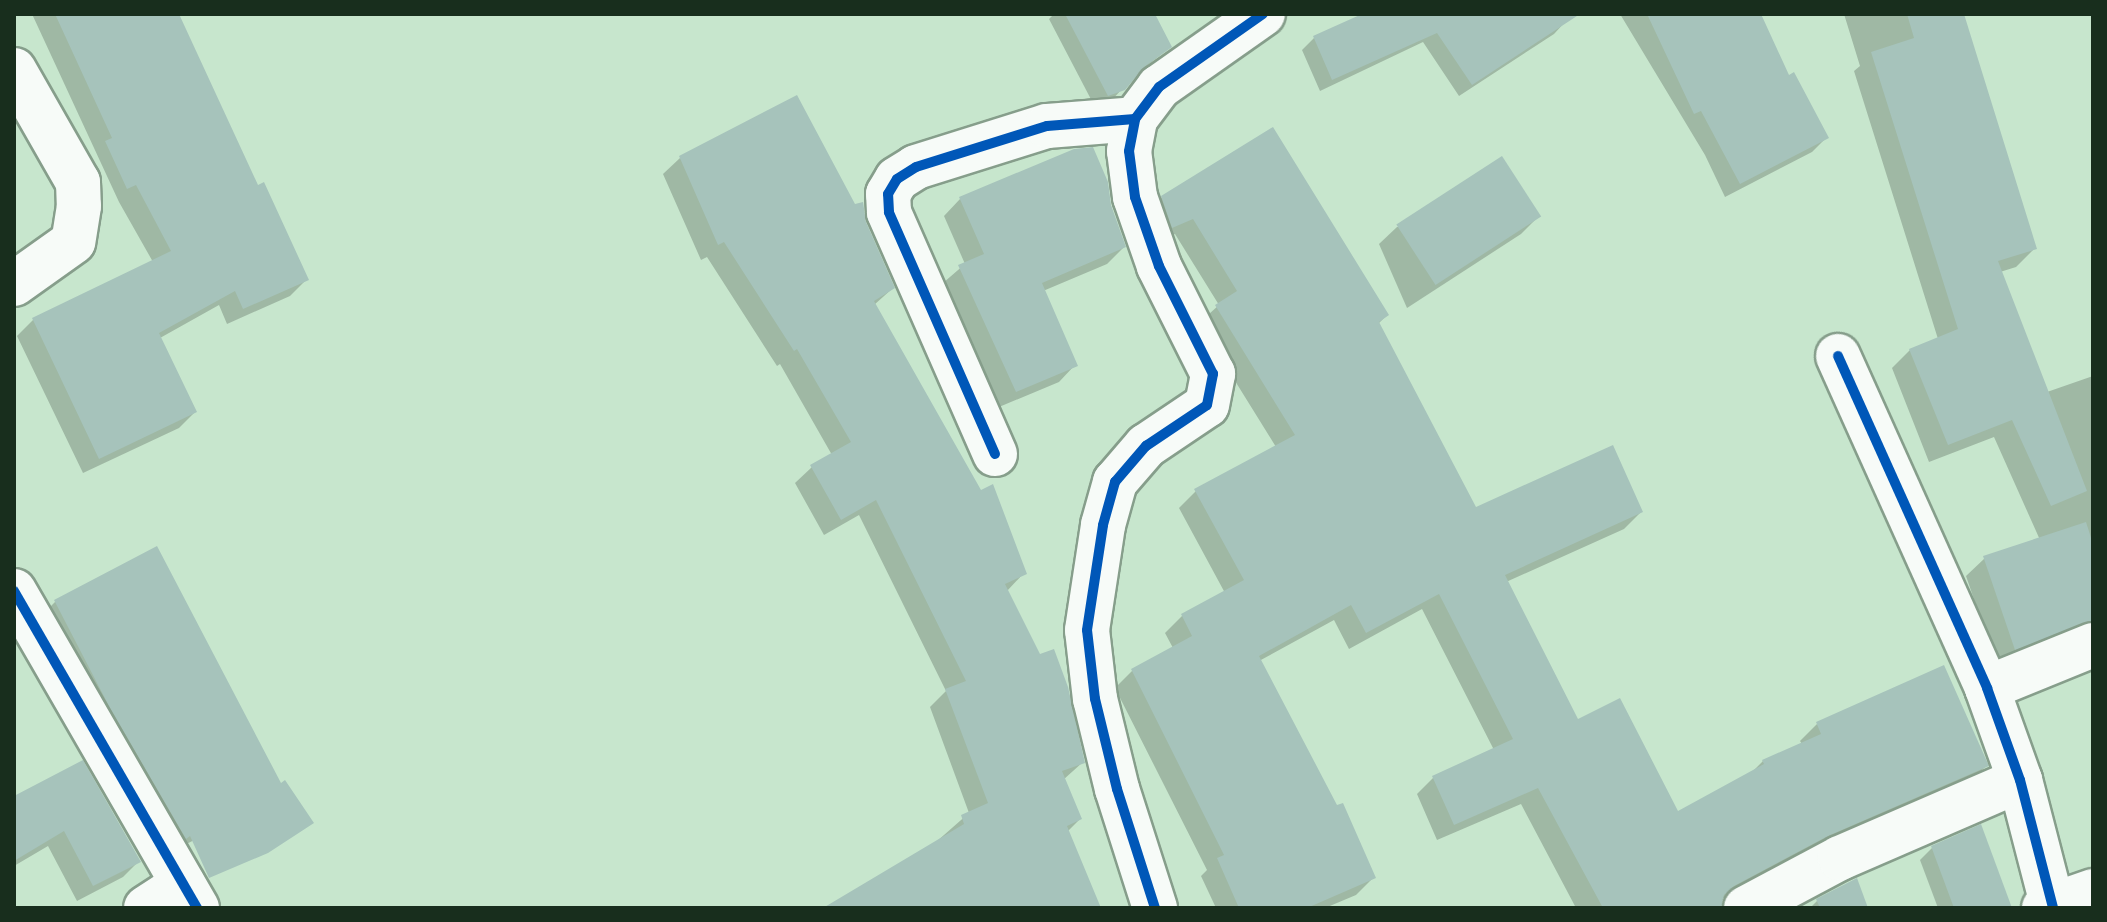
<!DOCTYPE html>
<style>
body{margin:0}
#map{position:relative;width:2107px;height:922px;overflow:hidden;background:#c7e6cd;font-family:"Libre Baskerville",serif}
div>[style]{position:absolute}
[style*='--x']{left:calc(var(--x)*1px);top:calc(var(--y)*1px);width:calc(var(--w)*1px);rotate:calc(var(--a)*1deg)}
.shadow>*{inset:0;background:#0003}
.building>*{inset:0;background:#a6c3bb;transform-origin:0 0}
.roads{filter:drop-shadow(2px 0 #869e8b) drop-shadow(-2px 0 #869e8b) drop-shadow(0 2px #869e8b) drop-shadow(0 -2px #869e8b)}
.street>*{height:44px;margin:-22px;padding:0 22px;transform-origin:22px;border-radius:22px;background:#f7fbf8}
.cycleway>*{height:10px;margin:-5px;padding:0 5px;transform-origin:5px;border-radius:5px;background:#0057b8}
span{translate:-50% -50%;white-space:nowrap;text-align:center;line-height:1.15;-webkit-text-stroke:7px #fff;paint-order:stroke}
.frame{position:absolute;inset:0;border:16px solid #182e1d;pointer-events:none}
</style>
<div id="map">
<div class="shadow">
<i style="clip-path:polygon(32px 14px,177px 14px,257px 188px,306px 280px,290px 296px,227px 324px,219px 305px,160px 338px,195px 412px,179px 428px,83px 473px,17px 336px,33px 320px,153px 262px,119px 202px)"></i>
<i style="clip-path:polygon(1054px 14px,1153px 14px,1170px 47px,1135px 75px,1110px 102px,1095px 107px,1049px 19px)"></i>
<i style="clip-path:polygon(1367px 14px,1561px 14px,1566px 21px,1554px 34px,1459px 96px,1423px 42px,1320px 91px,1302px 50px,1314px 38px)"></i>
<i style="clip-path:polygon(1620px 14px,1759px 14px,1788px 77px,1826px 138px,1812px 152px,1725px 197px,1705px 155px)"></i>
<i style="clip-path:polygon(1844px 14px,1962px 14px,2034px 249px,2016px 267px,2000px 272px,2047px 392px,2093px 376px,2093px 644px,1997px 666px,1966px 576px,1985px 558px,2040px 540px,1994px 437px,1929px 462px,1892px 368px,1910px 350px,1938px 339px,1854px 71px,1860px 66px)"></i>
<i style="clip-path:polygon(680px 158px,864px 223px,893px 288px,874px 305px,1024px 573px,1007px 591px,1083px 762px,1063px 780px,1080px 819px,1067px 832px,1099px 908px,861px 908px,969px 813px,930px 707px,946px 691px,859px 515px,824px 535px,795px 483px,812px 467px,832px 455px,780px 364px,777px 366px,707px 257px,701px 260px,663px 174px)"></i>
<i style="clip-path:polygon(1162px 197px,1387px 315px,1378px 324px,1475px 509px,1641px 512px,1624px 529px,1506px 582px,1578px 722px,1677px 814px,1751px 773px,1763px 761px,1802px 744px,1800px 741px,1817px 724px,1986px 766px,1969px 783px,1811px 851px,1722px 899px,1721px 908px,1576px 908px,1521px 804px,1437px 840px,1417px 794px,1433px 778px,1494px 750px,1422px 609px,1349px 649px,1334px 620px,1259px 661px,1373px 878px,1356px 895px,1325px 908px,1216px 908px,1201px 876px,1207px 870px,1115px 688px,1132px 671px,1173px 648px,1165px 633px,1182px 616px,1225px 593px,1179px 508px,1196px 491px,1276px 447px,1199px 323px,1219px 305px,1175px 234px,1155px 243px,1145px 214px)"></i>
<i style="clip-path:polygon(960px 199px,1109px 206px,1124px 247px,1107px 264px,1043px 291px,1075px 365px,1059px 382px,999px 407px,943px 283px,965px 264px,944px 216px)"></i>
<i style="clip-path:polygon(1538px 217px,1521px 234px,1407px 308px,1379px 244px,1397px 227px)"></i>
<i style="clip-path:polygon(56px 601px,264px 804px,169px 853px,39px 618px)"></i>
<i style="clip-path:polygon(14px 798px,139px 861px,123px 877px,77px 901px,48px 846px,14px 866px)"></i>
<i style="clip-path:polygon(1932px 848px,2010px 908px,1938px 908px,1920px 860px)"></i>
<i style="clip-path:polygon(1817px 901px,1866px 908px,1810px 908px)"></i>
</div>
<div class="building">
<i style="clip-path:polygon(55px 14px,179px 14px,258px 185px,264px 182px,309px 280px,243px 309px,235px 291px,159px 333px,197px 412px,99px 459px,32px 318px,171px 251px,136px 185px,127px 189px,105px 141px,112px 138px)"></i>
<i style="clip-path:polygon(1065px 14px,1155px 14px,1172px 47px,1144px 67px,1125px 90px,1108px 96px)"></i>
<i style="clip-path:polygon(1362px 14px,1580px 14px,1472px 85px,1437px 33px,1332px 80px,1313px 36px)"></i>
<i style="clip-path:polygon(1647px 14px,1761px 14px,1789px 75px,1794px 72px,1829px 138px,1740px 184px,1701px 111px,1694px 114px)"></i>
<i style="clip-path:polygon(1907px 14px,1964px 14px,2037px 249px,1998px 261px,2087px 491px,2051px 506px,2012px 420px,1948px 445px,1909px 349px,1958px 329px,1871px 52px,1914px 38px)"></i>
<i style="clip-path:polygon(797px 95px,855px 204px,863px 202px,866px 222px,895px 288px,874px 301px,981px 490px,993px 484px,1027px 574px,1005px 584px,1040px 654px,1054px 649px,1068px 687px,1085px 763px,1062px 771px,1082px 819px,1067px 826px,1101px 908px,823px 908px,964px 824px,961px 815px,988px 803px,945px 689px,966px 681px,876px 500px,841px 520px,810px 465px,851px 442px,797px 349px,794px 351px,724px 242px,718px 245px,679px 156px)"></i>
<i style="clip-path:polygon(1273px 127px,1389px 315px,1379px 322px,1476px 507px,1613px 445px,1643px 512px,1505px 575px,1578px 719px,1620px 698px,1678px 811px,1764px 764px,1762px 760px,1821px 734px,1816px 722px,1944px 665px,1989px 766px,1828px 836px,1734px 886px,1724px 895px,1721px 908px,1603px 908px,1538px 788px,1454px 825px,1432px 776px,1513px 739px,1439px 594px,1366px 633px,1351px 605px,1259px 656px,1337px 805px,1343px 803px,1376px 878px,1307px 908px,1239px 908px,1217px 858px,1224px 855px,1131px 669px,1192px 636px,1181px 614px,1244px 580px,1194px 489px,1295px 435px,1215px 305px,1237px 291px,1193px 219px,1172px 228px,1161px 196px)"></i>
<i style="clip-path:polygon(1093px 147px,1108px 182px,1111px 205px,1126px 247px,1042px 283px,1078px 366px,1016px 392px,958px 265px,984px 254px,959px 197px,1074px 149px)"></i>
<i style="left:1502px;top:156px;width:72px;height:126px;rotate:57deg"></i>
<i style="clip-path:polygon(2086px 522px,2093px 544px,2093px 621px,2015px 650px,1983px 556px)"></i>
<i style="clip-path:polygon(157px 546px,281px 783px,285px 780px,314px 823px,268px 853px,209px 878px,190px 836px,186px 839px,110px 708px,54px 600px)"></i>
<i style="clip-path:polygon(83px 760px,141px 862px,93px 886px,64px 831px,14px 861px,14px 796px)"></i>
<i style="clip-path:polygon(1981px 824px,2012px 908px,1954px 908px,1931px 846px)"></i>
<i style="clip-path:polygon(1857px 878px,1868px 908px,1820px 908px,1816px 899px)"></i>
</div>
<div class="roads">
<div class="street">
<i style="--x:14;--y:70;--w:129;--a:60.3"></i>
<i style="--x:78;--y:182;--w:24;--a:88"></i>
<i style="--x:79;--y:206;--w:36;--a:99"></i>
<i style="--x:73;--y:242;--w:72;--a:144.6"></i>
<i style="--x:1838;--y:356;--w:364;--a:65.8"></i>
<i style="--x:1987;--y:688;--w:98;--a:70.3"></i>
<i style="--x:2020;--y:780;--w:132;--a:75.5"></i>
<i style="--x:995;--y:454;--w:264;--a:-113.7"></i>
<i style="--x:889;--y:212;--w:18;--a:-93"></i>
<i style="--x:888;--y:194;--w:17;--a:-59"></i>
<i style="--x:897;--y:179;--w:22;--a:-32"></i>
<i style="--x:916;--y:167;--w:137;--a:-17.4"></i>
<i style="--x:1047;--y:126;--w:88;--a:-4.5"></i>
<i style="--x:14;--y:591;--w:366;--a:60"></i>
<i style="--x:1987;--y:688;--w:114;--a:-22.1"></i>
<i style="--x:146;--y:908;--w:44;--a:-33"></i>
<i style="--x:1155;--y:908;--w:125;--a:-107.7"></i>
<i style="--x:1117;--y:789;--w:93;--a:-103.7"></i>
<i style="--x:1095;--y:699;--w:69;--a:-96.6"></i>
<i style="--x:1087;--y:630;--w:106;--a:-81.3"></i>
<i style="--x:1103;--y:525;--w:45;--a:-74.4"></i>
<i style="--x:1115;--y:482;--w:48;--a:-49.3"></i>
<i style="--x:1146;--y:446;--w:73;--a:-33.9"></i>
<i style="--x:1207;--y:405;--w:32;--a:-79"></i>
<i style="--x:1213;--y:374;--w:121;--a:-116.6"></i>
<i style="--x:1159;--y:266;--w:73;--a:-109.2"></i>
<i style="--x:1135;--y:197;--w:46;--a:-97.4"></i>
<i style="--x:1129;--y:151;--w:33;--a:-79"></i>
<i style="--x:1135;--y:119;--w:40;--a:-53"></i>
<i style="--x:1159;--y:87;--w:127;--a:-35.1"></i>
<i style="--x:1746;--y:908;--w:106;--a:-28"></i>
<i style="--x:1840;--y:858;--w:196;--a:-23.4"></i>
<i style="--x:2044;--y:908;--w:52;--a:-19.1"></i>
</div>
</div>
<div class="cycleway">
<i style="--x:1838;--y:356;--w:364;--a:65.8"></i>
<i style="--x:1987;--y:688;--w:98;--a:70.3"></i>
<i style="--x:2020;--y:780;--w:132;--a:75.5"></i>
<i style="--x:995;--y:454;--w:264;--a:-113.7"></i>
<i style="--x:889;--y:212;--w:18;--a:-93"></i>
<i style="--x:888;--y:194;--w:17;--a:-59"></i>
<i style="--x:897;--y:179;--w:22;--a:-32"></i>
<i style="--x:916;--y:167;--w:137;--a:-17.4"></i>
<i style="--x:1047;--y:126;--w:88;--a:-4.5"></i>
<i style="--x:14;--y:591;--w:366;--a:60"></i>
<i style="--x:1155;--y:908;--w:125;--a:-107.7"></i>
<i style="--x:1117;--y:789;--w:93;--a:-103.7"></i>
<i style="--x:1095;--y:699;--w:69;--a:-96.6"></i>
<i style="--x:1087;--y:630;--w:106;--a:-81.3"></i>
<i style="--x:1103;--y:525;--w:45;--a:-74.4"></i>
<i style="--x:1115;--y:482;--w:48;--a:-49.3"></i>
<i style="--x:1146;--y:446;--w:73;--a:-33.9"></i>
<i style="--x:1207;--y:405;--w:32;--a:-79"></i>
<i style="--x:1213;--y:374;--w:121;--a:-116.6"></i>
<i style="--x:1159;--y:266;--w:73;--a:-109.2"></i>
<i style="--x:1135;--y:197;--w:46;--a:-97.4"></i>
<i style="--x:1129;--y:151;--w:33;--a:-79"></i>
<i style="--x:1135;--y:119;--w:40;--a:-53"></i>
<i style="--x:1159;--y:87;--w:127;--a:-35.1"></i>
</div>
<div class="frame"></div>
</div>
